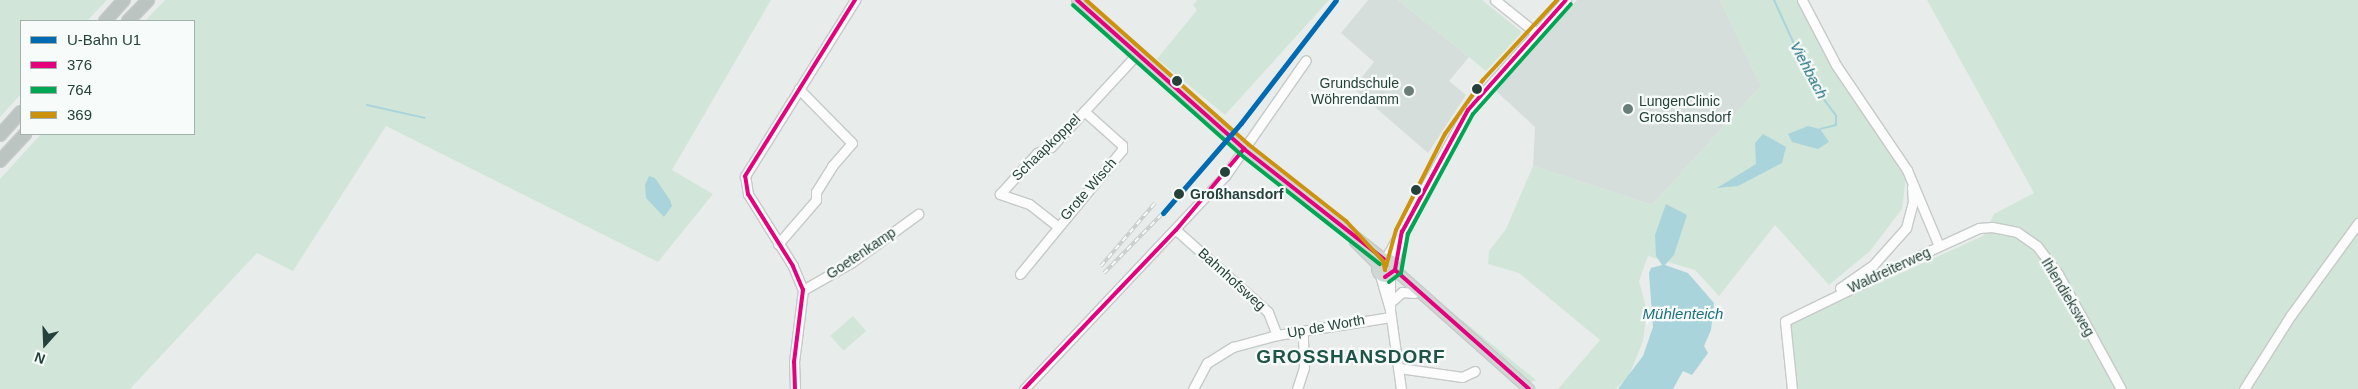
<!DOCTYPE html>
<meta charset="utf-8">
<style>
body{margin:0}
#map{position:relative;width:2358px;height:389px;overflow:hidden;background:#e8edeb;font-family:Arial,sans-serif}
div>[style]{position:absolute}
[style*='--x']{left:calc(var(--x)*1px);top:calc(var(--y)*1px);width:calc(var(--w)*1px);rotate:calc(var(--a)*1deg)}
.built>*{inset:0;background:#d6dedb}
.green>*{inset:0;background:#d1e6d8;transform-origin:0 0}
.water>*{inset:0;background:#a9d4db}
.stream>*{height:2px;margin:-1px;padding:0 1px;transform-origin:1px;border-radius:1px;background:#a9d4db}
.roads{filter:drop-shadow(1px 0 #c5cac8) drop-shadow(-1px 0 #c5cac8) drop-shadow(0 1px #c5cac8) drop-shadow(0 -1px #c5cac8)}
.minor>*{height:9px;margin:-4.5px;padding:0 4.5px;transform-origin:4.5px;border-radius:4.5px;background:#fcfcfc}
.major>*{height:10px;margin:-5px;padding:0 5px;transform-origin:5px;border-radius:5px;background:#cfd7d5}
.major>.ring{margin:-5px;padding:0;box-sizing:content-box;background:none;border:10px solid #cfd7d5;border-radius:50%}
.highway>*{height:12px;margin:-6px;padding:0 6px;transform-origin:6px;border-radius:6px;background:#bcc4c2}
.rail>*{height:4px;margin-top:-2px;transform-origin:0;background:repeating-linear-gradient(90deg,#f7fbf9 0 5.5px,#c9cdcc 0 11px);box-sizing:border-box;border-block:1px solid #c9cdcc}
.bus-1>*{height:4px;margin:-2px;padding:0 2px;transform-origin:2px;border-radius:2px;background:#e5007d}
.bus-2>*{height:4px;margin:-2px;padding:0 2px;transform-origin:2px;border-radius:2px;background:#00a651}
.bus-3>*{height:4px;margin:-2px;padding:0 2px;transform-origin:2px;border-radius:2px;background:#cd920c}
.metro-1>*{height:5px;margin:-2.5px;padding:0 2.5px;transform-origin:2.5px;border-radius:2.5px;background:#006ab3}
.dots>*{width:14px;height:14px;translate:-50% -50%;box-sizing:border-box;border:2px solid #f7fbf9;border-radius:50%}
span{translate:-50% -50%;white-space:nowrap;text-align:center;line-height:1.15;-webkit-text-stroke:4.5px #f7fbf9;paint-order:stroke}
.poi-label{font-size:14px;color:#24423a}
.right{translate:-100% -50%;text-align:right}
.left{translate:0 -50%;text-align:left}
.street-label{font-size:14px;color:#24423a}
.stop-label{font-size:14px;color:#24423a;font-weight:700}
.water-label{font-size:15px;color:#1c6f80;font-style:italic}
.district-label{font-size:19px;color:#1f5548;font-weight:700;letter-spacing:1px}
.legend{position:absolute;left:20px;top:20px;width:175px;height:115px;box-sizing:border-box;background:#f7fbf9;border:1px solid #a3b1ad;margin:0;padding:6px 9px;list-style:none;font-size:15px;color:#24423a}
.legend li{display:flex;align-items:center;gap:10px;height:25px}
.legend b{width:25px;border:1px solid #a3b1ad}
.north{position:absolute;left:20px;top:319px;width:50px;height:50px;-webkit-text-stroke:4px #f7fbf9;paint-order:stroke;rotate:200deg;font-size:14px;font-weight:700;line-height:20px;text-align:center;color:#24423a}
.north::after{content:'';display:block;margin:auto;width:18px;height:22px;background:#24423a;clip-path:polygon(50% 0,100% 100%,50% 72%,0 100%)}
</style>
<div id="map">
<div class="built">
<i style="clip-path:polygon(1368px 0,1398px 0,1469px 57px,1449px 81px,1466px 95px,1428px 153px,1353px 88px,1374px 62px,1341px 33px)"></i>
<i style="clip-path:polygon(1577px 0,1720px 0,1761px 86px,1652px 205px,1533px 166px,1535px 127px,1495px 90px)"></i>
</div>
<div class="green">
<i style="clip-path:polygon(0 0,107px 0,87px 21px,21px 21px,21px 94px,0 117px)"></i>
<i style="clip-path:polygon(165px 0,771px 0,672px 170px,713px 194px,658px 262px,386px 126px,293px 271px,257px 253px,130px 389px,0 389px,0 179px,41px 134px,194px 134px,194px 21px,145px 21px)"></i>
<i style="clip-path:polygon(1197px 0,1329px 0,1225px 115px,1157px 59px,1197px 10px,1193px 5px)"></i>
<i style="clip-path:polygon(1398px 0,1482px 0,1522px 32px,1486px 71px)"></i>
<i style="clip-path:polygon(1720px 0,1802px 0,1907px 170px,1902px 209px,1870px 251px,1829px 285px,1775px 225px,1719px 296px,1695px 270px,1648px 256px,1639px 281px,1647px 311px,1643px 341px,1628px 378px,1615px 389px,1558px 389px,1600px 340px,1519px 273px,1488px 264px,1489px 251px,1506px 229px,1533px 166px,1652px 205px,1761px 86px)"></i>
<i style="clip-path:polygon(1927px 0,2358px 0,2358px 389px,1796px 389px,1788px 324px,1983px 236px,1994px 214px,2034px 193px)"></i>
<i style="left:853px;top:316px;width:20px;height:30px;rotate:49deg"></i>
<i style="clip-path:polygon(1462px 320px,1536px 380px,1529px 383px,1461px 324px)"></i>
</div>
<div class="water">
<i style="clip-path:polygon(1808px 126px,1820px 129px,1829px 142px,1818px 149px,1792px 142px,1788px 134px)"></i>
<i style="clip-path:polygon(1763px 134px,1786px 147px,1782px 163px,1738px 186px,1717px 188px,1756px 164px,1755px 143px)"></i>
<i style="clip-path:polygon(649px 176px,655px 178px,670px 200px,672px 206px,664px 217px,646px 198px,645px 185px)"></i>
<i style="clip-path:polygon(1666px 204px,1687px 215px,1674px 255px,1665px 265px,1688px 273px,1714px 303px,1711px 330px,1704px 346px,1708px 353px,1692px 375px,1683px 371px,1673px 389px,1618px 389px,1643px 356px,1653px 327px,1649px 273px,1651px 268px,1662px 265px,1656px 256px,1655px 235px)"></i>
</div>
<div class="stream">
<i style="--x:1774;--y:0;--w:94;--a:65.4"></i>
<i style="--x:1813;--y:85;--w:39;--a:53"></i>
<i style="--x:1836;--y:116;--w:9;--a:90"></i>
<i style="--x:1836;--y:125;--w:16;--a:166"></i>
<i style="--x:367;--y:105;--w:59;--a:12.6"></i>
</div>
<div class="roads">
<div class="minor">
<i style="--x:1495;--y:0;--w:53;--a:38.8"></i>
<i style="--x:1802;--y:0;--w:73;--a:62.4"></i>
<i style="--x:1836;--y:65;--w:127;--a:55.9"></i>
<i style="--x:1907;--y:170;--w:82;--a:67.2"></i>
<i style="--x:1056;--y:225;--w:34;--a:-142"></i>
<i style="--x:1029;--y:204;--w:31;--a:-161"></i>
<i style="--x:1000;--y:194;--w:55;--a:-47.9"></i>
<i style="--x:1037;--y:153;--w:15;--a:-23"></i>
<i style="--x:1051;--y:147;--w:127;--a:-47.2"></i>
<i style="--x:1176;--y:230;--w:123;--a:41.7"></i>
<i style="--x:1268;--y:312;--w:25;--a:69"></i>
<i style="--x:778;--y:244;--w:58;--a:-49.2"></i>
<i style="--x:816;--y:200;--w:8;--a:-90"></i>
<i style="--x:816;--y:192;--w:31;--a:-58"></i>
<i style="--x:832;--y:166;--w:30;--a:-49"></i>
<i style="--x:852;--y:143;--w:76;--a:-134.5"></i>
<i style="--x:1386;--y:258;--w:169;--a:-61"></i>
<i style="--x:1468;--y:110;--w:147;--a:-48.3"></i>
<i style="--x:1394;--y:262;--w:26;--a:-74"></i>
<i style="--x:1020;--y:274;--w:161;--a:-50.6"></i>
<i style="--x:1122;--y:150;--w:5;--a:-90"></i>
<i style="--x:1122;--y:145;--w:51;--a:-138.2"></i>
<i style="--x:1380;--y:275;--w:36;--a:74"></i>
<i style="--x:1390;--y:310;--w:80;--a:82.1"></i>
<i style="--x:1390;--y:276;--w:34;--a:90"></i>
<i style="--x:1840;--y:288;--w:40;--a:-34.9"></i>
<i style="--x:1873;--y:265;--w:50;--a:-48.3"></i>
<i style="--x:1906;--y:228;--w:27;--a:-75"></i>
<i style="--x:1913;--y:202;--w:15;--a:-94"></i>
<i style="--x:803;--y:290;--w:56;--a:-29.7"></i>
<i style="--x:852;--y:262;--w:82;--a:-36"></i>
<i style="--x:1392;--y:301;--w:13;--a:-42"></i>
<i style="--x:1402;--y:292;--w:12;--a:5"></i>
<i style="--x:1399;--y:368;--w:64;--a:8.1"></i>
<i style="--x:1462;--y:377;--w:14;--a:-25"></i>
<i style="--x:795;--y:389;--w:27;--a:-92"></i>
<i style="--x:794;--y:362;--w:73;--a:-82.9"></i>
<i style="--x:803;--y:290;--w:26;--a:-113"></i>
<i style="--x:793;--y:266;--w:85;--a:-122"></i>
<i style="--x:748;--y:194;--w:18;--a:-99"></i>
<i style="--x:745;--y:176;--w:208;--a:-58"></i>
<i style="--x:1024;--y:389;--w:293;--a:-46.7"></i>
<i style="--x:1225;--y:176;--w:141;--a:-55.1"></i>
<i style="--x:1193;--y:389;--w:30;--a:-62"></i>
<i style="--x:1207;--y:363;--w:31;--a:-32"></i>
<i style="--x:1233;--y:347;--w:46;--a:-15.3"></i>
<i style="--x:1277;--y:335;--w:115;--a:-9"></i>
<i style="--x:1297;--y:389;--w:22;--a:-72"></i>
<i style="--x:1304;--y:368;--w:37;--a:-92"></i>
<i style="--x:1792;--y:389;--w:68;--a:-95.9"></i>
<i style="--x:1785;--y:321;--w:162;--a:-25.9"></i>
<i style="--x:1931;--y:250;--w:53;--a:-24.6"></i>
<i style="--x:1979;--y:228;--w:13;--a:-4"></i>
<i style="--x:1992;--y:227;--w:25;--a:11"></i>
<i style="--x:2017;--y:232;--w:24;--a:35"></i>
<i style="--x:2037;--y:246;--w:35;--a:53"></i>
<i style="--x:2058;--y:274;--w:131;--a:61.3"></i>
<i style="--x:2244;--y:389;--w:88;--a:-57.6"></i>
<i style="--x:2291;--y:315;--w:114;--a:-53.9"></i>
</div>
<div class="major">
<i style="--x:1077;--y:0;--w:224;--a:41.7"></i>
<i style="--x:1244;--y:149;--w:178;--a:38.2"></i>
<i style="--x:1355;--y:242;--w:33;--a:45"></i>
<i class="ring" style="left:1377px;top:259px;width:8px;height:8px"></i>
<i style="--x:1395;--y:270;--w:179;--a:41.6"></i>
</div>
<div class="highway">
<i style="--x:105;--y:21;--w:28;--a:-48"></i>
<i style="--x:128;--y:21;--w:29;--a:-46"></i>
<i style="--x:0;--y:135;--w:31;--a:-48"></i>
<i style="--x:0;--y:161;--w:37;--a:-47"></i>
</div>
</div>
<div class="rail">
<i style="--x:1101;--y:266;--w:83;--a:-49.4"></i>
<i style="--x:1104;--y:273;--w:84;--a:-45.5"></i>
</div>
<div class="bus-1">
<i style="--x:1077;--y:0;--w:224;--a:41.7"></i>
<i style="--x:1244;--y:149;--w:178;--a:38.2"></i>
<i style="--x:1395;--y:270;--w:179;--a:41.6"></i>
<i style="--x:1385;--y:277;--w:12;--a:-35"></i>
<i style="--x:1395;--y:270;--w:39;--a:-80"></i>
<i style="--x:1402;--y:232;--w:139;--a:-61.6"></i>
<i style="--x:1468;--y:110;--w:147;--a:-48.3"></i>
<i style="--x:795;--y:389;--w:27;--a:-92"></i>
<i style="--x:794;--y:362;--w:73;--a:-82.9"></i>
<i style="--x:803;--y:290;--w:26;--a:-113"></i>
<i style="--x:793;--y:266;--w:85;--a:-122"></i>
<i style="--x:748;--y:194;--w:18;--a:-99"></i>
<i style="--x:745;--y:176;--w:208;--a:-58"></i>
<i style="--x:1024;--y:389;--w:220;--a:-46.3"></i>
<i style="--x:1176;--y:230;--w:106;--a:-50"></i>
</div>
<div class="bus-2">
<i style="--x:1073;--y:5;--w:224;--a:41.7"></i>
<i style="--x:1240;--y:154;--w:178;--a:38.2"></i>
<i style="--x:1389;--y:282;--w:15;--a:-37"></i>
<i style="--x:1401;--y:273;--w:40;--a:-80"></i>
<i style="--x:1408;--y:234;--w:136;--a:-61.6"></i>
<i style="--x:1473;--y:114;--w:147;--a:-48.3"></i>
</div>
<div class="bus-3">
<i style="--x:1086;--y:0;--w:217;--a:41.6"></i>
<i style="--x:1248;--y:144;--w:125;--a:38.2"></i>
<i style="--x:1346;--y:221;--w:54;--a:47.2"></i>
<i style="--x:1383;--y:261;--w:9;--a:77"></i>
<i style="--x:1385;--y:270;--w:41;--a:-74.6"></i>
<i style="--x:1396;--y:230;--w:108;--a:-63"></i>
<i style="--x:1445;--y:134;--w:66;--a:-54.9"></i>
<i style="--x:1483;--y:80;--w:109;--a:-47.2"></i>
</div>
<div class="metro-1">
<i style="--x:1163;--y:213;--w:119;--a:-49.1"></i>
<i style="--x:1241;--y:123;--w:155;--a:-52.3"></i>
</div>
<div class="dots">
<i style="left:1177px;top:81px;background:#24423a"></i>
<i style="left:1477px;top:89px;background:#24423a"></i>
<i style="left:1409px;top:91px;background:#697e78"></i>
<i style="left:1628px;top:109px;background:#697e78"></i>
<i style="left:1225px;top:172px;background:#24423a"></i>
<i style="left:1416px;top:190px;background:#24423a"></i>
<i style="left:1179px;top:194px;background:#24423a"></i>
</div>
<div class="poi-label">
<span class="right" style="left:1399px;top:91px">Grundschule<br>Wöhrendamm</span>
<span class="left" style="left:1639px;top:109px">LungenClinic<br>Grosshansdorf</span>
</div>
<div class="street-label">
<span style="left:1046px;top:147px;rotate:-44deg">Schaapkoppel</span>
<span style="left:1088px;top:189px;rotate:-49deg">Grote Wisch</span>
<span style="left:861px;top:253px;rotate:-34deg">Goetenkamp</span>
<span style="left:1889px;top:270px;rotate:-25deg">Waldreiterweg</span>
<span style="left:1232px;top:279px;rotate:42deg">Bahnhofsweg</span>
<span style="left:2068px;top:297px;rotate:59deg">Ihlendieksweg</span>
<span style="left:1326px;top:326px;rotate:-10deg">Up de Worth</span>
</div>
<div class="stop-label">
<span class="left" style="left:1190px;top:194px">Großhansdorf</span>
</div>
<div class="water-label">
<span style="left:1809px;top:70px;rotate:62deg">Viehbach</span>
<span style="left:1683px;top:314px">Mühlenteich</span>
</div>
<div class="district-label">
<span style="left:1351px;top:357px">GROSSHANSDORF</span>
</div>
<ul class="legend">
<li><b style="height:6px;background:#006ab3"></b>U-Bahn U1</li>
<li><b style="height:6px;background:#e5007d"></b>376</li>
<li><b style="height:6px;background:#00a651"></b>764</li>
<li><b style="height:6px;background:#cd920c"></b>369</li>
</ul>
<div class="north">N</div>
</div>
